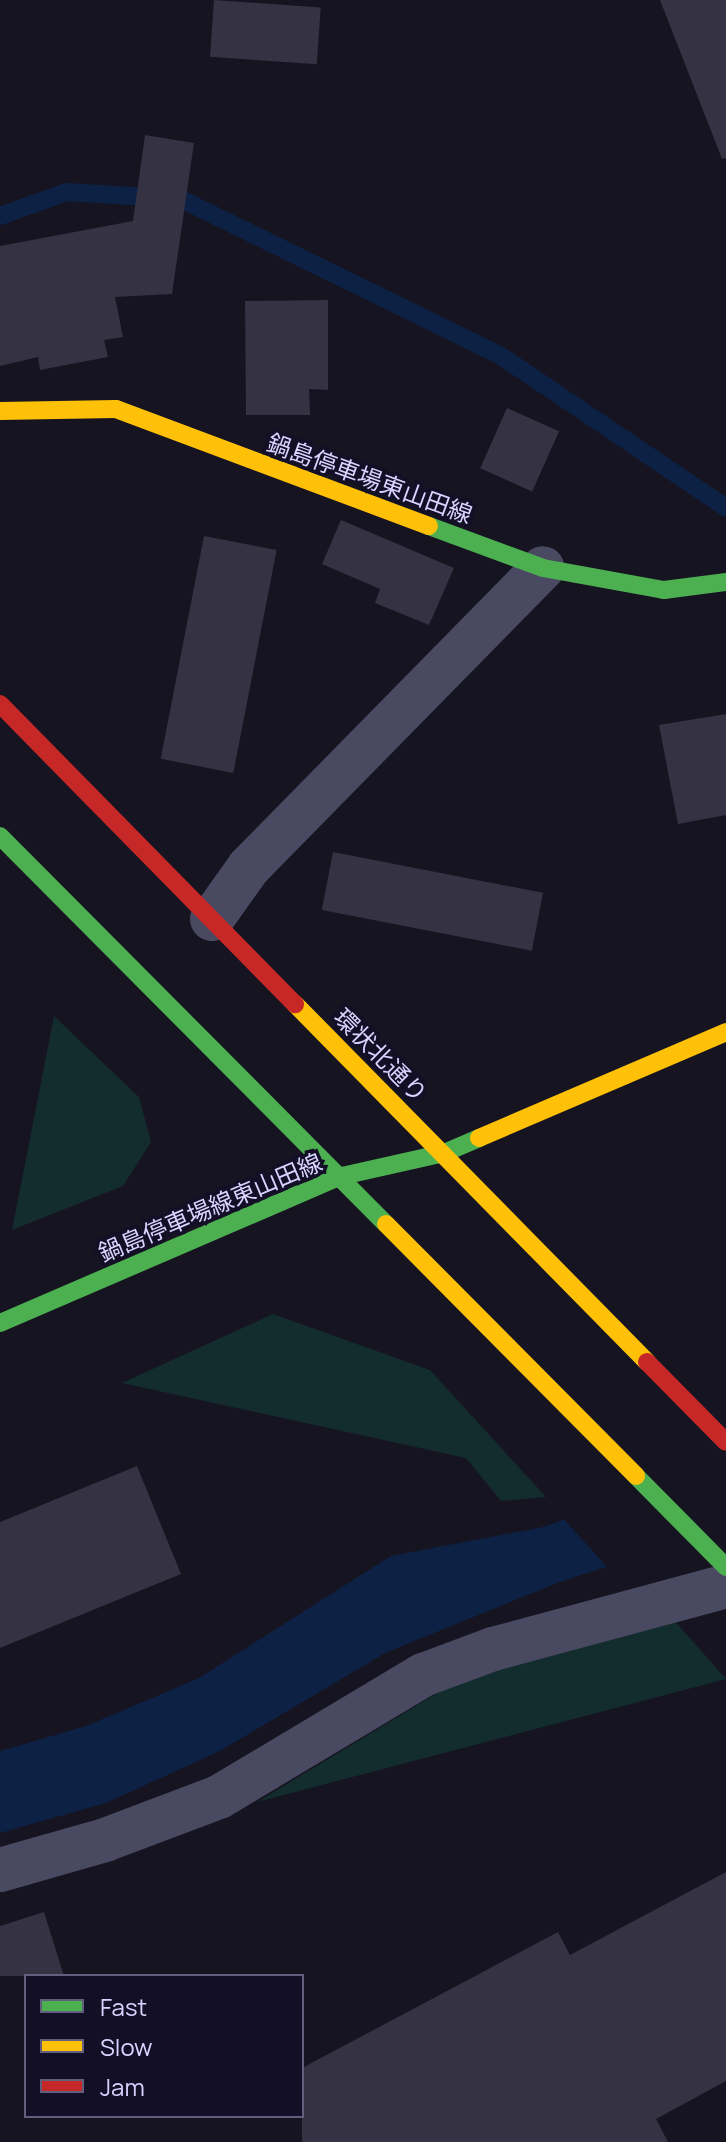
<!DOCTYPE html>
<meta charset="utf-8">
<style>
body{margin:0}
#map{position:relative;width:726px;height:2142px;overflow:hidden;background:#161421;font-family:Manrope,"Noto Sans JP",sans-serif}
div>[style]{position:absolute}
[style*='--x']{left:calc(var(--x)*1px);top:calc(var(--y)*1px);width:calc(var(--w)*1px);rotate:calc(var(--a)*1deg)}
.green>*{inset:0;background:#132c2d}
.water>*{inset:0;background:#0d2144}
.pier>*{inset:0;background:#161421}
.stream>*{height:18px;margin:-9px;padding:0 9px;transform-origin:9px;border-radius:9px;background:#0d2144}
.building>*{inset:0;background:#343243;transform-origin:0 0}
.street>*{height:44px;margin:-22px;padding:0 22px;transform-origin:22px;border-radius:22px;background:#4a4962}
.fast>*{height:18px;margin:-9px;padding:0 9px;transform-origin:9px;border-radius:9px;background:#4caf50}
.slow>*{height:18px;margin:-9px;padding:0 9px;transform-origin:9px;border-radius:9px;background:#ffc107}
.jam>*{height:18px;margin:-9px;padding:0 9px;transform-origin:9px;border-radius:9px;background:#c62828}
span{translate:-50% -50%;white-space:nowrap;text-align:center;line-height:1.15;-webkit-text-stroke:7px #130f26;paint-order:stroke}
.street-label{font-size:24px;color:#d9d4ff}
.legend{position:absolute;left:24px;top:1974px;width:280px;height:144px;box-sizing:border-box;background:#130f26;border:2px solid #625e7d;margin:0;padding:10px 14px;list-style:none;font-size:24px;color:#d9d4ff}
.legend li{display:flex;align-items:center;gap:16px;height:40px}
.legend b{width:40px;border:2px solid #625e7d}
</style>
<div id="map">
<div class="green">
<i style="clip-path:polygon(54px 1016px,139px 1097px,151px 1142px,123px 1186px,12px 1230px)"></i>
<i style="clip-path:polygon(273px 1314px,430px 1370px,546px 1497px,501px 1501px,466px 1458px,122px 1383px)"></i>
<i style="clip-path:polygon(673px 1619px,726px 1679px,257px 1802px,462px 1678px)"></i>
</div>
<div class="water">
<i style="clip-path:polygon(726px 1463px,726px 1528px,560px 1582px,387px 1652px,220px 1751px,106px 1803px,0 1833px,0 1751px,86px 1726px,199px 1678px,391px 1556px,543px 1527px)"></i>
</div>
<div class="pier">
<i style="clip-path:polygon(726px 1459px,726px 1532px,610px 1570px,561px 1516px)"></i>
</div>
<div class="stream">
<i style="--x:0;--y:216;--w:71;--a:-19.7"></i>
<i style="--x:67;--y:192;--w:114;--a:3.5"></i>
<i style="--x:181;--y:199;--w:356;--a:26.1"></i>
<i style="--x:501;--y:356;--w:272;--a:34"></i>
</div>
<div class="building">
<i style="left:214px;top:0;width:107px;height:57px;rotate:4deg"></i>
<i style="clip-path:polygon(660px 0,726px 0,726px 158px,722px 159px)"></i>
<i style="clip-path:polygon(145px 135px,194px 143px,172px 294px,115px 297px,123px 337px,104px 340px,108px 357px,40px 370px,38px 357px,0 366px,0 246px,133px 221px)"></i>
<i style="clip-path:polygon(328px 300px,328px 390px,309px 389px,310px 415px,246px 415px,245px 301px)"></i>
<i style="left:507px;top:408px;width:57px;height:66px;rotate:24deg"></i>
<i style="clip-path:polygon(341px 520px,454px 568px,429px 625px,375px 603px,380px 589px,322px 564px)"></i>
<i style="left:204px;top:536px;width:74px;height:227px;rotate:11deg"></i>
<i style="clip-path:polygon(726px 714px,726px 815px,678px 824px,659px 725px)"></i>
<i style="left:333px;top:852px;width:214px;height:59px;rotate:11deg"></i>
<i style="clip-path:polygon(137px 1466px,181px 1574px,0 1648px,0 1522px)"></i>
<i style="clip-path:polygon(726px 1872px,726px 2081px,656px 2119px,668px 2142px,302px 2142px,302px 2068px,558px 1932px,570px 1955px)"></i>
<i style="clip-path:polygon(44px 1912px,64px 1976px,0 1976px,0 1926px)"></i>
</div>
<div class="street">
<i style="--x:212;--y:919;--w:64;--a:-54.6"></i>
<i style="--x:249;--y:867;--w:419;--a:-45.5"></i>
<i style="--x:0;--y:1870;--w:109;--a:-15.9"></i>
<i style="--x:105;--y:1840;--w:122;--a:-20.7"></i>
<i style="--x:219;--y:1797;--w:238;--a:-30.9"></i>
<i style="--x:423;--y:1675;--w:75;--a:-20.4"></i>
<i style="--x:493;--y:1649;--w:241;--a:-15.1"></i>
</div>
<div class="fast">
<i style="--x:429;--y:526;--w:121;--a:20.2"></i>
<i style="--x:543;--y:568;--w:123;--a:10.3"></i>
<i style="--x:664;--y:590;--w:63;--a:-7.4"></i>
<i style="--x:0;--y:836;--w:547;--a:45.15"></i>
<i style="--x:0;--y:1323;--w:372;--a:-23.3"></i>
<i style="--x:342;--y:1176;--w:105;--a:-12.7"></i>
<i style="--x:444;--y:1153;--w:38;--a:-23"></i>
<i style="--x:636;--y:1476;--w:128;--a:45.3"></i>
</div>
<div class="slow">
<i style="--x:0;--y:411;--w:116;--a:-1"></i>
<i style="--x:116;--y:409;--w:334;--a:20.5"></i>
<i style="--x:295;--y:1004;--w:502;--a:45.48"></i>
<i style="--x:479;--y:1138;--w:269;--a:-23.2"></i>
<i style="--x:386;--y:1224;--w:355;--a:45.2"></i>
</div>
<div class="jam">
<i style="--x:0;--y:704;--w:421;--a:45.5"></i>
<i style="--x:647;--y:1362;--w:112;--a:45.4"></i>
</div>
<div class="street-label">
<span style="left:370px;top:478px;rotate:20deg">鍋島停車場東山田線</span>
<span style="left:381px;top:1055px;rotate:45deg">環状北通り</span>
<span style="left:210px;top:1207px;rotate:-23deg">鍋島停車場線東山田線</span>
</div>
<ul class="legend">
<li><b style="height:10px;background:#4caf50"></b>Fast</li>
<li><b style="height:10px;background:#ffc107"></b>Slow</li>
<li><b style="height:10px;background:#c62828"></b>Jam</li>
</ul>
</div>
